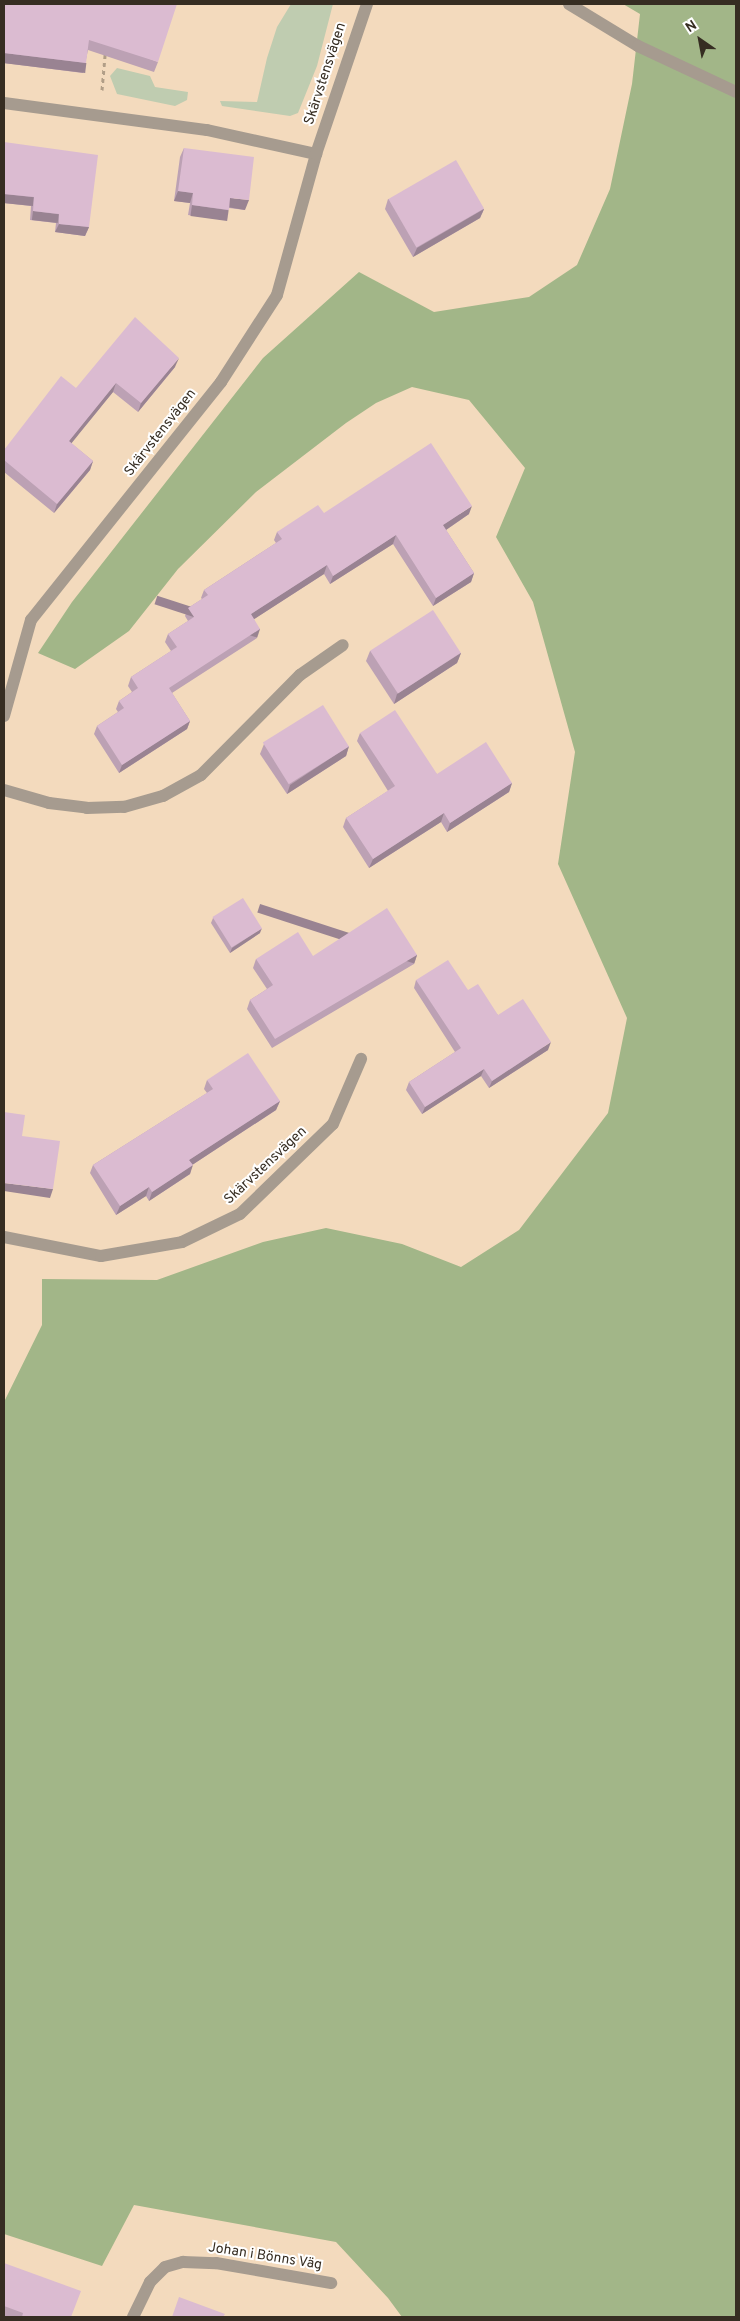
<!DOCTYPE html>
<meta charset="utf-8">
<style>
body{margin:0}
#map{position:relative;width:740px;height:2321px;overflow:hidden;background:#f3dabd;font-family:Overpass,sans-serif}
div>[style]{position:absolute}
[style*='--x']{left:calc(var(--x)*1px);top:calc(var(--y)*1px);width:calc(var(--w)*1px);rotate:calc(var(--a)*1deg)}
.green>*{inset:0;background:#bfccb0}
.forest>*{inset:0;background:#a2b688}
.path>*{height:3px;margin-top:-1.5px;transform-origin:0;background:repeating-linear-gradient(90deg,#b19e87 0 4px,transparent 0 8px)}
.minor>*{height:12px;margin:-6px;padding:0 6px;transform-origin:6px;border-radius:6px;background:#a69b8f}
.wall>*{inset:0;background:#bca1b4}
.shaded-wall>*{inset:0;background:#998392;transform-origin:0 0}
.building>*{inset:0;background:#dbbbd1;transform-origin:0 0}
span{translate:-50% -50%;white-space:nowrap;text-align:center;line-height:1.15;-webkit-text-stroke:4px #fff;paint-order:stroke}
.street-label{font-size:14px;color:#362d22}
.frame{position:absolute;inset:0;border:5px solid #362d22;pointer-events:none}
.north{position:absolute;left:675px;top:15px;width:50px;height:50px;-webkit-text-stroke:4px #fff;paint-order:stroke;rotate:327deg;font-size:14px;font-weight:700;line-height:20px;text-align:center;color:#362d22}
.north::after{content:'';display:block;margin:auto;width:18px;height:22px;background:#362d22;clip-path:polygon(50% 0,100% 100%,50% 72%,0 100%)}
</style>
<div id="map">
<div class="green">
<i style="clip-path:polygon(291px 4px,333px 4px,317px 66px,298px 113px,290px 116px,222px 106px,220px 101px,257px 102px,267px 58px,277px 27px)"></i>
<i style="clip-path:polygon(117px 68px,150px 76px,155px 87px,188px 92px,187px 100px,175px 106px,117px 94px,110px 76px)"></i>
</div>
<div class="forest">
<i style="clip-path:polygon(623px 4px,736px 4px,736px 2317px,402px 2317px,388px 2298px,336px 2242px,134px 2205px,102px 2266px,4px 2234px,4px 1402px,42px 1325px,42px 1279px,157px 1280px,263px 1242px,326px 1228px,402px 1244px,461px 1267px,519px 1230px,608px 1113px,627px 1018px,558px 864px,575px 752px,533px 602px,496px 537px,525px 468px,469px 400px,412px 387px,376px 403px,346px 423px,256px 492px,178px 569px,129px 631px,75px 669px,38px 653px,72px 602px,263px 358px,359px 272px,434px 312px,529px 297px,577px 265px,610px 189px,632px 84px,640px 14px)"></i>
</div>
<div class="path">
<i style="--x:102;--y:90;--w:38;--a:-85"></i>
</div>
<div class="minor">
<i style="--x:569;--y:4;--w:81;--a:31.3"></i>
<i style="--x:638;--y:46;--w:108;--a:25.1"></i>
<i style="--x:4;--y:103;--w:205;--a:7.6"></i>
<i style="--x:207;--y:130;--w:112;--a:12.4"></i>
<i style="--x:4;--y:716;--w:100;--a:-74.3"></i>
<i style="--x:31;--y:620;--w:305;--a:-51.4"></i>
<i style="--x:221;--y:382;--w:103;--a:-57.2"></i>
<i style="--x:277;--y:295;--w:146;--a:-74.5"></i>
<i style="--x:316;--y:154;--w:158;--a:-71.2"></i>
<i style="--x:4;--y:790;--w:47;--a:16.1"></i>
<i style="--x:49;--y:803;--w:38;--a:7"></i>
<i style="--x:87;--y:808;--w:37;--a:-2"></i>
<i style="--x:124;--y:807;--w:41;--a:-15.8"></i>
<i style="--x:163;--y:796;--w:43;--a:-28.9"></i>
<i style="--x:201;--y:775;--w:141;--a:-45.3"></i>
<i style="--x:300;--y:675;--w:52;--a:-34.9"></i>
<i style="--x:4;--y:1237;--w:99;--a:11.1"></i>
<i style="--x:101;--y:1256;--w:82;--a:-9.8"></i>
<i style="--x:182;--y:1242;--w:64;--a:-25.8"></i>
<i style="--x:240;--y:1214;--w:129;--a:-44.1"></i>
<i style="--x:333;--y:1124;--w:71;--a:-66.7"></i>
<i style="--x:133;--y:2317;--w:39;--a:-64"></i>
<i style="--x:150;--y:2282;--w:21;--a:-45"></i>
<i style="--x:165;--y:2267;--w:19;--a:-16"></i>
<i style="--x:183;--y:2262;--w:33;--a:2"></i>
<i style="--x:216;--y:2263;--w:117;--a:9.9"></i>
</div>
<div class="wall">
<i style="clip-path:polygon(4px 4px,158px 62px,154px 72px,88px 50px,83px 73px,4px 63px)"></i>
<i style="clip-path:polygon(4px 142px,89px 227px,85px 236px,55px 232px,56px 223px,30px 220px,31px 206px,4px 203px)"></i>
<i style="clip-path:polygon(184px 148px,245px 210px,229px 208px,225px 220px,188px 215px,190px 203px,174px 201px,180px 157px)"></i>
<i style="clip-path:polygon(388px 199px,484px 209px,480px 218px,413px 257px,385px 209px)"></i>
<i style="clip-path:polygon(175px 367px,138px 412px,113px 392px,71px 443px,93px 461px,90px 470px,54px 513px,4px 472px,4px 450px,76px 388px)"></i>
<i style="clip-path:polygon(324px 513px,469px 514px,446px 530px,474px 573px,471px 582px,433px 606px,393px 544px,330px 584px,324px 574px,254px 619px,257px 638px,172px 693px,190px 721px,187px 729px,119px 773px,94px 734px,97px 726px,118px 712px,116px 709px,119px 701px,132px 692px,128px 686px,131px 677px,171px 651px,165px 642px,168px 634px,188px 621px,185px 616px,188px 608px,202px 599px,201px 598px,204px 590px,276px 543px,274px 540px,277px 532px)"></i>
<i style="clip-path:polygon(370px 651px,461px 653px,457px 663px,394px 704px,366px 661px)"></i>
<i style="clip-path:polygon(360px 733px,437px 774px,512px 783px,509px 792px,447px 832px,441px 822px,369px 868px,343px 827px,346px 818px,388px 791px,357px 741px)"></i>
<i style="clip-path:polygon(264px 744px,349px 746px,346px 756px,287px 794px,260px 754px)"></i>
<i style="clip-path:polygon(213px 918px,260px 933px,230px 953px,211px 923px)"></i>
<i style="clip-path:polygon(417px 955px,414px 964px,272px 1048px,247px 1009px,250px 1000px,267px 989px,253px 968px,256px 959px,313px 956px)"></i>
<i style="clip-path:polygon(416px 980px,468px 990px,498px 1015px,548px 1050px,489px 1088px,481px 1076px,422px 1114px,406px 1090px,409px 1082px,455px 1052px,414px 988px)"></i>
<i style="clip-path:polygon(207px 1080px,280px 1101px,276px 1110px,192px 1165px,190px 1174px,149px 1201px,146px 1196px,116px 1215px,90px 1173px,93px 1165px,207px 1093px,204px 1089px)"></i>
<i style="clip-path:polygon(4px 2263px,71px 2317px,4px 2317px)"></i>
</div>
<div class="shaded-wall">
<i style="left:4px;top:53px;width:83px;height:10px;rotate:7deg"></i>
<i style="clip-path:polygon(178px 191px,193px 193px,190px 203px,174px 201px)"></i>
<i style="left:4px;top:194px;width:30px;height:9px;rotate:6deg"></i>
<i style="clip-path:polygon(230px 198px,249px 200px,245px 210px,227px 207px)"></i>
<i style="left:192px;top:205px;width:37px;height:11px;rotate:8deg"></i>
<i style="clip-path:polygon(484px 209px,480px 218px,413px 257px,417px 248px)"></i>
<i style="left:33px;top:211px;width:26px;height:9px;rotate:7deg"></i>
<i style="clip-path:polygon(59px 224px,89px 227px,85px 236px,55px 232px)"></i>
<i style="clip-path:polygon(179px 358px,175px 367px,138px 412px,141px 403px)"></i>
<i style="clip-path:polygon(116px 383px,113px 392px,66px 450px,69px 441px)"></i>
<i style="clip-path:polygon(93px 461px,90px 470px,54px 513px,57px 504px)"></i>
<i style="clip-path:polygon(472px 506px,469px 514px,440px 534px,443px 525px)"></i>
<i style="clip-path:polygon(396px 535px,393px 544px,330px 584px,333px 576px)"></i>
<i style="clip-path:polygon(327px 565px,324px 574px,248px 623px,251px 614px)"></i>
<i style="clip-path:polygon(474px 573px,471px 582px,433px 606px,436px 598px)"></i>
<i style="left:260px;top:629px;width:9px;height:108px;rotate:108deg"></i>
<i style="clip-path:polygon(461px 653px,457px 663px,394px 704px,397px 694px)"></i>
<i style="clip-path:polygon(190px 721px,187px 729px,119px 773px,122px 765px)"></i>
<i style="clip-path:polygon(349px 746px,346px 756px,287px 794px,290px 785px)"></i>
<i style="clip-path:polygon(512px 783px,509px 792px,447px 832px,450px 823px)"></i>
<i style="clip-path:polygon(444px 813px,441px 822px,369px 868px,373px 859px)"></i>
<i style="clip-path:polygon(262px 928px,260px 933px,230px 953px,232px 948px)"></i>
<i style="left:417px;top:955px;width:9px;height:165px;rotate:108deg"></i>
<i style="clip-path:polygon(551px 1042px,548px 1050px,489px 1088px,492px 1081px)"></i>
<i style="clip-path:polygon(484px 1069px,481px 1076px,422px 1114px,425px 1107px)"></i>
<i style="clip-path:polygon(280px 1101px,276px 1110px,186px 1169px,189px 1160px)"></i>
<i style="clip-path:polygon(193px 1165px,190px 1174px,149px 1201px,152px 1192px)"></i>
<i style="clip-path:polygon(4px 1183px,53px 1189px,50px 1198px,4px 1191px)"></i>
<i style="clip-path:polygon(149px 1187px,146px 1196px,116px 1215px,120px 1206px)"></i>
</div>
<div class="building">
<i style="clip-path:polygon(4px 4px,177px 4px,158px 62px,89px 40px,86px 63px,4px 53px)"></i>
<i style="clip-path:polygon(4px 142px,98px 155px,89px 227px,59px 224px,59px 214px,33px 211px,34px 197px,4px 194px)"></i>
<i style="clip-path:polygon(184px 148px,254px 157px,249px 200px,230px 198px,229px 210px,192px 205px,193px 193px,178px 191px)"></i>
<i style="left:456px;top:160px;width:56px;height:78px;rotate:60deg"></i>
<i style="clip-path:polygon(135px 317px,179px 358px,141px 403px,116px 383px,69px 441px,93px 461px,57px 504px,4px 460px,4px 450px,61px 376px,76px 388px)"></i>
<i style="clip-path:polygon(431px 443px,472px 506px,443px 525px,474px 573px,436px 598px,396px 535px,333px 576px,327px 565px,251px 614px,260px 629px,169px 688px,190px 721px,122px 765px,97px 726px,124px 708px,119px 701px,138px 688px,131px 677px,177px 647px,168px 634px,194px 617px,188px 608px,208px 595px,204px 590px,282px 539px,277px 532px,318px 505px,324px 513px)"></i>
<i style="left:433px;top:610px;width:51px;height:75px;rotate:57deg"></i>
<i style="left:323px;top:705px;width:49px;height:71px;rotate:58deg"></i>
<i style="clip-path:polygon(395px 710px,437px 774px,486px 742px,512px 783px,450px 823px,444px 813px,373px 859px,346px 818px,395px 786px,360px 733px)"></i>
<i style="left:243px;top:898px;width:36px;height:36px;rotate:58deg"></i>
<i style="clip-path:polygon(387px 908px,417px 955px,275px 1039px,250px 1000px,273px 985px,256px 959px,298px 932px,313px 956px)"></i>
<i style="clip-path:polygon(448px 960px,468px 990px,478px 984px,498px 1015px,523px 999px,551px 1042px,492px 1081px,484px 1069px,425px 1107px,409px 1082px,461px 1048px,416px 980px)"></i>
<i style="clip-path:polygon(248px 1053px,280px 1101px,189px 1160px,193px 1165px,152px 1192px,149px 1187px,120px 1206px,93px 1165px,213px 1089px,207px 1080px)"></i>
<i style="clip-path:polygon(4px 1112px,25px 1115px,22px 1136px,60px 1141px,53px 1189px,4px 1183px)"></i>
<i style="clip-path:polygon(4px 2263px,81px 2291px,71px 2317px,22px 2317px,23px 2313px,4px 2306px)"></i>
<i style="clip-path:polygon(179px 2297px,225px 2314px,223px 2317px,172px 2317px)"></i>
</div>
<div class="street-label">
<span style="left:326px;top:74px;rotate:-72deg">Skärvstensvägen</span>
<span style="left:161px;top:433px;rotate:-52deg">Skärvstensvägen</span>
<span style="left:266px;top:1166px;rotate:-43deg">Skärvstensvägen</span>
<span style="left:265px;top:2257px;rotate:9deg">Johan i Bönns Väg</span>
</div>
<div class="frame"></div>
<div class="north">N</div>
</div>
